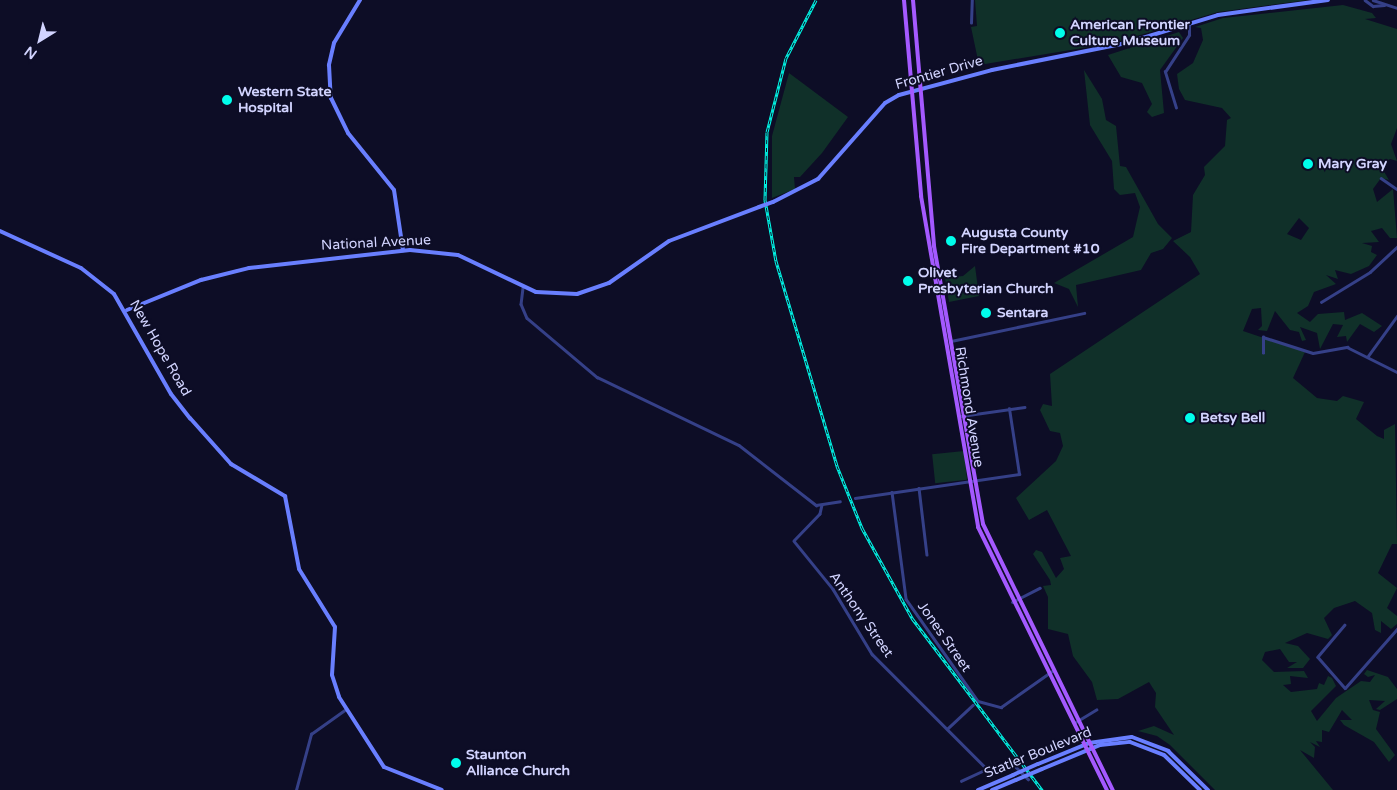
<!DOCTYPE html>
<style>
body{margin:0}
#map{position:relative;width:1397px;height:790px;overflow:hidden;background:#0d0d26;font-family:"Varela Round",sans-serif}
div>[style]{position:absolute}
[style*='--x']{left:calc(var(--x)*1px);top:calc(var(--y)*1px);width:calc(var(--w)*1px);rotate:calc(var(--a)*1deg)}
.green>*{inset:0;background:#103029;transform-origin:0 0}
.street>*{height:2.5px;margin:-1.25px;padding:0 1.25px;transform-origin:1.25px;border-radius:1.25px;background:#354088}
.secondary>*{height:4px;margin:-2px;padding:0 2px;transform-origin:2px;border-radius:2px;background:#697fff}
.primary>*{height:4px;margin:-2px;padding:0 2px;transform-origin:2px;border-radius:2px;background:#a459ff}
.rail>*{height:3px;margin-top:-1.5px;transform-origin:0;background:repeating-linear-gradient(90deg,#0d0d26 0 4px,#00fdeb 0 8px);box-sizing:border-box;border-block:1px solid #00fdeb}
.secondary-bridge>*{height:4px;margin:-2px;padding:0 2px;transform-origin:2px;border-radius:2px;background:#697fff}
.dots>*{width:14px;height:14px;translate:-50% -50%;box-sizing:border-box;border:2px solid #0d0d26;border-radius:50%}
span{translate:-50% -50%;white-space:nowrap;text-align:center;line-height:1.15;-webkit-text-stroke:4px #0d0d26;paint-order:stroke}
.poi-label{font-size:14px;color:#d2d4ff;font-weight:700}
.left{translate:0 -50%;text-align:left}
.street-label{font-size:14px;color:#d2d4ff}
.north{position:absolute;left:15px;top:15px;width:50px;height:50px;-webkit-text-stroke:4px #0d0d26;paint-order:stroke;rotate:216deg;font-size:14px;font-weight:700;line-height:20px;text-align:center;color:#d2d4ff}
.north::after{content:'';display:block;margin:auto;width:18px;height:22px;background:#d2d4ff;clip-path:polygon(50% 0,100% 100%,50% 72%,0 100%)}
</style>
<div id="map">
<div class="green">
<i style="clip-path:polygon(975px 0,1308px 0,1218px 12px,1113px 43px,979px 65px,971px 27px,977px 26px)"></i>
<i style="clip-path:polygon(evenodd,1343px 5px,1372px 13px,1376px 18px,1365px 19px,1397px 29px,1397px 128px,1391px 144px,1397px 161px,1390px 159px,1380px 165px,1389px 180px,1381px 178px,1373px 189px,1377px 202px,1393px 189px,1397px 238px,1390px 238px,1382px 228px,1371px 231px,1379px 242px,1362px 243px,1372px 246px,1371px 252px,1377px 255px,1369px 266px,1351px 274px,1335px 270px,1338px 279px,1326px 275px,1336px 284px,1314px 292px,1308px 306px,1297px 313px,1310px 322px,1318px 314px,1344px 312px,1345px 320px,1362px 313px,1382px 326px,1374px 332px,1360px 324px,1347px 342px,1346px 336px,1337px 337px,1343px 325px,1333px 324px,1320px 349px,1317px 333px,1300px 327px,1306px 340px,1302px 341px,1299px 332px,1290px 330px,1275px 311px,1267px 331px,1258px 330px,1262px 326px,1261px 308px,1252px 309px,1243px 331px,1305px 352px,1293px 378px,1317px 398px,1337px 401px,1343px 396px,1364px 402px,1356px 419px,1377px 436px,1384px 439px,1384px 430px,1395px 424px,1397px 544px,1392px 544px,1378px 573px,1397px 588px,1387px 608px,1397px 616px,1397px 624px,1391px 629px,1381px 621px,1381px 633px,1375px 630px,1372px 613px,1355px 601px,1334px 608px,1324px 618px,1332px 635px,1328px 639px,1307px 633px,1285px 643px,1298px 646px,1310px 659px,1303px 668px,1287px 668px,1297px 662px,1289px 662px,1280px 649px,1265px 652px,1262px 660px,1274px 672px,1304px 671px,1308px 678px,1290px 676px,1291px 684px,1283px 685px,1291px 692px,1317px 689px,1319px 683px,1324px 685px,1328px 676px,1332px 678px,1336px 686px,1311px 711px,1317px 721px,1336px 698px,1361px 681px,1370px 682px,1375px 675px,1368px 677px,1364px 674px,1367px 670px,1388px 677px,1397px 689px,1397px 699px,1380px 710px,1376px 709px,1385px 701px,1369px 700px,1373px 710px,1380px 712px,1376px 729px,1395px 755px,1389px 762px,1374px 742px,1344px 725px,1340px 720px,1352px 720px,1342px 710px,1329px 732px,1322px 730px,1322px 742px,1316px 741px,1320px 747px,1310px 742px,1315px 747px,1314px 758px,1300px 750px,1333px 790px,1215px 790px,1170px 745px,1157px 736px,1138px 731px,1154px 726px,1174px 735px,1155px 707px,1156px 693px,1149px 682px,1118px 699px,1097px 700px,1092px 682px,1073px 656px,1068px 634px,1048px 629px,1048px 597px,1043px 586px,1051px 585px,1050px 580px,1033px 554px,1036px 550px,1042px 552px,1056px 578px,1064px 569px,1060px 558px,1071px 556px,1047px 510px,1029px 520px,1016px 498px,1056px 461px,1063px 446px,1060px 433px,1050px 431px,1040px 410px,1043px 404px,1052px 406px,1050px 374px,1200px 274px,1190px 257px,1173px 241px,1191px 232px,1193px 195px,1205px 175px,1204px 167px,1225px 146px,1227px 120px,1231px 118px,1222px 108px,1185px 100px,1179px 89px,1177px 74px,1193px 63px,1203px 40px,1201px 28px,1195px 27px,1223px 18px,1343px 5px,1299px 218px,1309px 228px,1301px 240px,1287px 234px,1299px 218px)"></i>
<i style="clip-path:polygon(1179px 32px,1183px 38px,1160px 70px,1164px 113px,1152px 117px,1147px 112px,1152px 104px,1142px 83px,1121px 77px,1108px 55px)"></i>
<i style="clip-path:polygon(1084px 70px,1102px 99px,1106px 120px,1116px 126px,1120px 166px,1126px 167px,1158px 224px,1172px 238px,1163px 249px,1151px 253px,1141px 270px,1076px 285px,1078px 307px,1069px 289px,1054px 283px,1133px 237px,1140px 207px,1135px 193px,1120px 195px,1114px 189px,1112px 161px,1090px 125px)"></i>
<i style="clip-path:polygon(789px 73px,848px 117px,822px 153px,800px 177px,794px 177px,795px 189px,772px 198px,772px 136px)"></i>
<i style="clip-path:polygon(975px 266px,979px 296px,949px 302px,945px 278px,963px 276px)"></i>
<i style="left:964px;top:451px;width:29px;height:32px;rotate:84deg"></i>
</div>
<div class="street">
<i style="--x:1365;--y:0;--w:10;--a:37"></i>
<i style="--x:1373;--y:6;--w:11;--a:-5"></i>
<i style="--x:1373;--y:0;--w:25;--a:18"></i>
<i style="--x:971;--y:23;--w:23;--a:-88"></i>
<i style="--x:1176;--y:108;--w:38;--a:-107"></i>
<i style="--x:1165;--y:72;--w:44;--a:-57"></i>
<i style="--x:1189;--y:35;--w:11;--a:-90"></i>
<i style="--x:1381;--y:178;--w:19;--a:35"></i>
<i style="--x:523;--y:288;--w:16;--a:97"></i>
<i style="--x:521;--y:304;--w:15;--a:67"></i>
<i style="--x:527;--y:318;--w:92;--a:40.1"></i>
<i style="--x:597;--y:377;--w:157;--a:25.6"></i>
<i style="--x:739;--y:445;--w:98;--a:37.9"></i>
<i style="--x:816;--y:505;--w:24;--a:-9"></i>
<i style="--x:1321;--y:302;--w:57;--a:-31.5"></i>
<i style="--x:1370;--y:272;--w:37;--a:-43"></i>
<i style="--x:951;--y:341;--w:136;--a:-11.9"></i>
<i style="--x:1263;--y:353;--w:16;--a:-90"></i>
<i style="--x:1263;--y:337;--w:52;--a:17.7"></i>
<i style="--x:1313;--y:353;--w:35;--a:-10"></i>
<i style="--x:1347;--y:347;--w:56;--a:26.6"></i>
<i style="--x:1368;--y:356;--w:49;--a:-54.1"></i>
<i style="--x:961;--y:416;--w:64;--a:-8.1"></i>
<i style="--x:919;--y:488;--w:67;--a:83.2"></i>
<i style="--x:892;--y:492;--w:108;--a:82.5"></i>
<i style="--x:906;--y:599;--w:125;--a:54.8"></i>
<i style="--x:978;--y:701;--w:24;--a:15"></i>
<i style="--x:1001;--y:707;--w:62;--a:-35.2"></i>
<i style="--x:855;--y:498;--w:166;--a:-8.3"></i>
<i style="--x:1019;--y:474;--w:66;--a:-98.7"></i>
<i style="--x:822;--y:505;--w:9;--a:103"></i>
<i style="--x:820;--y:514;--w:37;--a:134"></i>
<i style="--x:794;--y:541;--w:62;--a:50.9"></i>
<i style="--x:833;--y:589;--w:76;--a:59"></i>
<i style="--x:872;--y:654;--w:163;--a:45"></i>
<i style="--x:987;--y:769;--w:27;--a:-8"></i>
<i style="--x:1014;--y:765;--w:20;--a:45"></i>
<i style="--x:1012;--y:602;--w:31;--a:-27"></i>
<i style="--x:1345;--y:625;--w:42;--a:130.2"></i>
<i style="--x:1318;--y:657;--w:41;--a:48.9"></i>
<i style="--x:1345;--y:688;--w:79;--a:-48.6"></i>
<i style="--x:1074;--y:723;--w:26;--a:-31"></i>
<i style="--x:947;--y:729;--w:35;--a:-43"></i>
<i style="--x:961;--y:781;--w:29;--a:-25"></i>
<i style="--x:296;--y:790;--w:58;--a:-75"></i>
<i style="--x:311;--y:734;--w:43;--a:-35.5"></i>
</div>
<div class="secondary">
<i style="--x:360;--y:0;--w:50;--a:121.2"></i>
<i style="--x:334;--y:43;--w:23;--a:103"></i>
<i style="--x:329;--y:65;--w:33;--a:87"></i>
<i style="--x:331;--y:98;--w:39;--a:64"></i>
<i style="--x:348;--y:133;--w:73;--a:51.1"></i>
<i style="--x:394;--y:190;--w:61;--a:81.5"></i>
<i style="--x:773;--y:202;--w:51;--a:-27.1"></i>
<i style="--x:818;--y:179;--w:101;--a:-48.6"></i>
<i style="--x:885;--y:103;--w:16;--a:-30"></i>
<i style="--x:899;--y:95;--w:96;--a:-15"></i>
<i style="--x:992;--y:70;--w:137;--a:-11.4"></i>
<i style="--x:1126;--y:43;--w:96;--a:-16.9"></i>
<i style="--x:1218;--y:15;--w:111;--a:-7.8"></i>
<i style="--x:0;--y:231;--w:89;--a:24.6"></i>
<i style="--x:81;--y:268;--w:42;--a:38.2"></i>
<i style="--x:114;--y:294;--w:115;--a:60.3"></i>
<i style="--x:171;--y:394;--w:31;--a:52"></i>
<i style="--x:190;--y:418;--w:62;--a:48.3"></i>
<i style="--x:231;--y:464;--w:63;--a:30.7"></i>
<i style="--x:285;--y:496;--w:74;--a:79.1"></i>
<i style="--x:299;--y:569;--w:68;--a:58.2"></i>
<i style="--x:335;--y:627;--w:48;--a:93.6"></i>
<i style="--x:332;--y:675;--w:23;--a:72"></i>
<i style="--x:339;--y:697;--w:83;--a:57.3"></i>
<i style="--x:384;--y:767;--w:62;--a:21.6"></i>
<i style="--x:127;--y:310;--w:80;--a:-22.1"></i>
<i style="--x:201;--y:280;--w:49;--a:-14"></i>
<i style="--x:249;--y:268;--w:162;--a:-6.4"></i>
<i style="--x:410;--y:250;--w:48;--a:5.9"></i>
<i style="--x:458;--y:255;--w:86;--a:25.4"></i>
<i style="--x:536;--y:292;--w:41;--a:2.8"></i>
<i style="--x:577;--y:294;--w:34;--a:-19"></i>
<i style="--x:609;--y:283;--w:73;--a:-35"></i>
<i style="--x:669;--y:241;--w:96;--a:-20.7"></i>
<i style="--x:1038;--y:764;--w:55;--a:-22.4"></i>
<i style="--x:1089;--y:743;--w:43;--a:-7.9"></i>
<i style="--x:1132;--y:737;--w:39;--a:21"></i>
<i style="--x:1168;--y:751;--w:56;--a:44.3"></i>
<i style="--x:1042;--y:769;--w:63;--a:-22.5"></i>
<i style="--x:1100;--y:745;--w:30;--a:-6"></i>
<i style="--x:1130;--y:742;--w:36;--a:21"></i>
<i style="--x:1164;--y:755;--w:50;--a:44.2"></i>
<i style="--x:978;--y:790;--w:38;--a:-23"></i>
<i style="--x:992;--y:790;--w:26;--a:-23"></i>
</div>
<div class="primary">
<i style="--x:904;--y:0;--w:197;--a:85"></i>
<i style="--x:921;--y:196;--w:336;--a:80.2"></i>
<i style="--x:978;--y:527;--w:293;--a:63.9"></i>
<i style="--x:913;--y:0;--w:247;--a:85.1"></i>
<i style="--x:934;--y:246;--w:282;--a:80"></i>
<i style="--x:983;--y:524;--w:296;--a:64"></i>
</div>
<div class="rail">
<i style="--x:816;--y:0;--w:65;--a:117.3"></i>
<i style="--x:786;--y:58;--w:76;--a:104.4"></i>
<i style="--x:767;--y:132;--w:68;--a:91.7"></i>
<i style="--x:765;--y:200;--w:62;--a:79.8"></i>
<i style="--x:776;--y:261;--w:214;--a:73.4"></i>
<i style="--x:837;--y:466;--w:67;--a:68"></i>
<i style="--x:862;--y:528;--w:103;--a:60.9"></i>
<i style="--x:912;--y:618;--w:216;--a:52.9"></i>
</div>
<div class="secondary-bridge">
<i style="--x:759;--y:207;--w:15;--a:-20"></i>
<i style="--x:1013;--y:775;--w:27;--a:-24"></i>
<i style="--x:1016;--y:780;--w:28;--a:-23"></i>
</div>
<div class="dots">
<i style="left:1060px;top:33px;background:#00fdeb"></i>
<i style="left:227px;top:100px;background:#00fdeb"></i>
<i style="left:1308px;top:164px;background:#00fdeb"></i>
<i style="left:951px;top:241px;background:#00fdeb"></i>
<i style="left:908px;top:281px;background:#00fdeb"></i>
<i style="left:986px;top:313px;background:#00fdeb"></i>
<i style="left:1190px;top:418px;background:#00fdeb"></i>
<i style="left:456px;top:763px;background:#00fdeb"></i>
</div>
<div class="poi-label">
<span class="left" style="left:1070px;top:33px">American Frontier<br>Culture Museum</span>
<span class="left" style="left:238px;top:100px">Western State<br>Hospital</span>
<span class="left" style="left:1318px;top:164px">Mary Gray</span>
<span class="left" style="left:961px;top:241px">Augusta County<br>Fire Department #10</span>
<span class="left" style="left:918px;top:281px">Olivet<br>Presbyterian Church</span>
<span class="left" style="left:997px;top:313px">Sentara</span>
<span class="left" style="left:1200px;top:418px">Betsy Bell</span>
<span class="left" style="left:466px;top:763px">Staunton<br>Alliance Church</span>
</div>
<div class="street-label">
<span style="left:939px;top:73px;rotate:-16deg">Frontier Drive</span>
<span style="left:376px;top:243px;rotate:-3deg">National Avenue</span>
<span style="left:160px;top:348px;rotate:60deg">New Hope Road</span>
<span style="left:969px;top:407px;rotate:81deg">Richmond Avenue</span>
<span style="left:861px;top:615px;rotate:55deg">Anthony Street</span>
<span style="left:944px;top:637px;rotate:55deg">Jones Street</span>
<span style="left:1038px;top:753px;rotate:-22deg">Statler Boulevard</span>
</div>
<div class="north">N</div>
</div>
